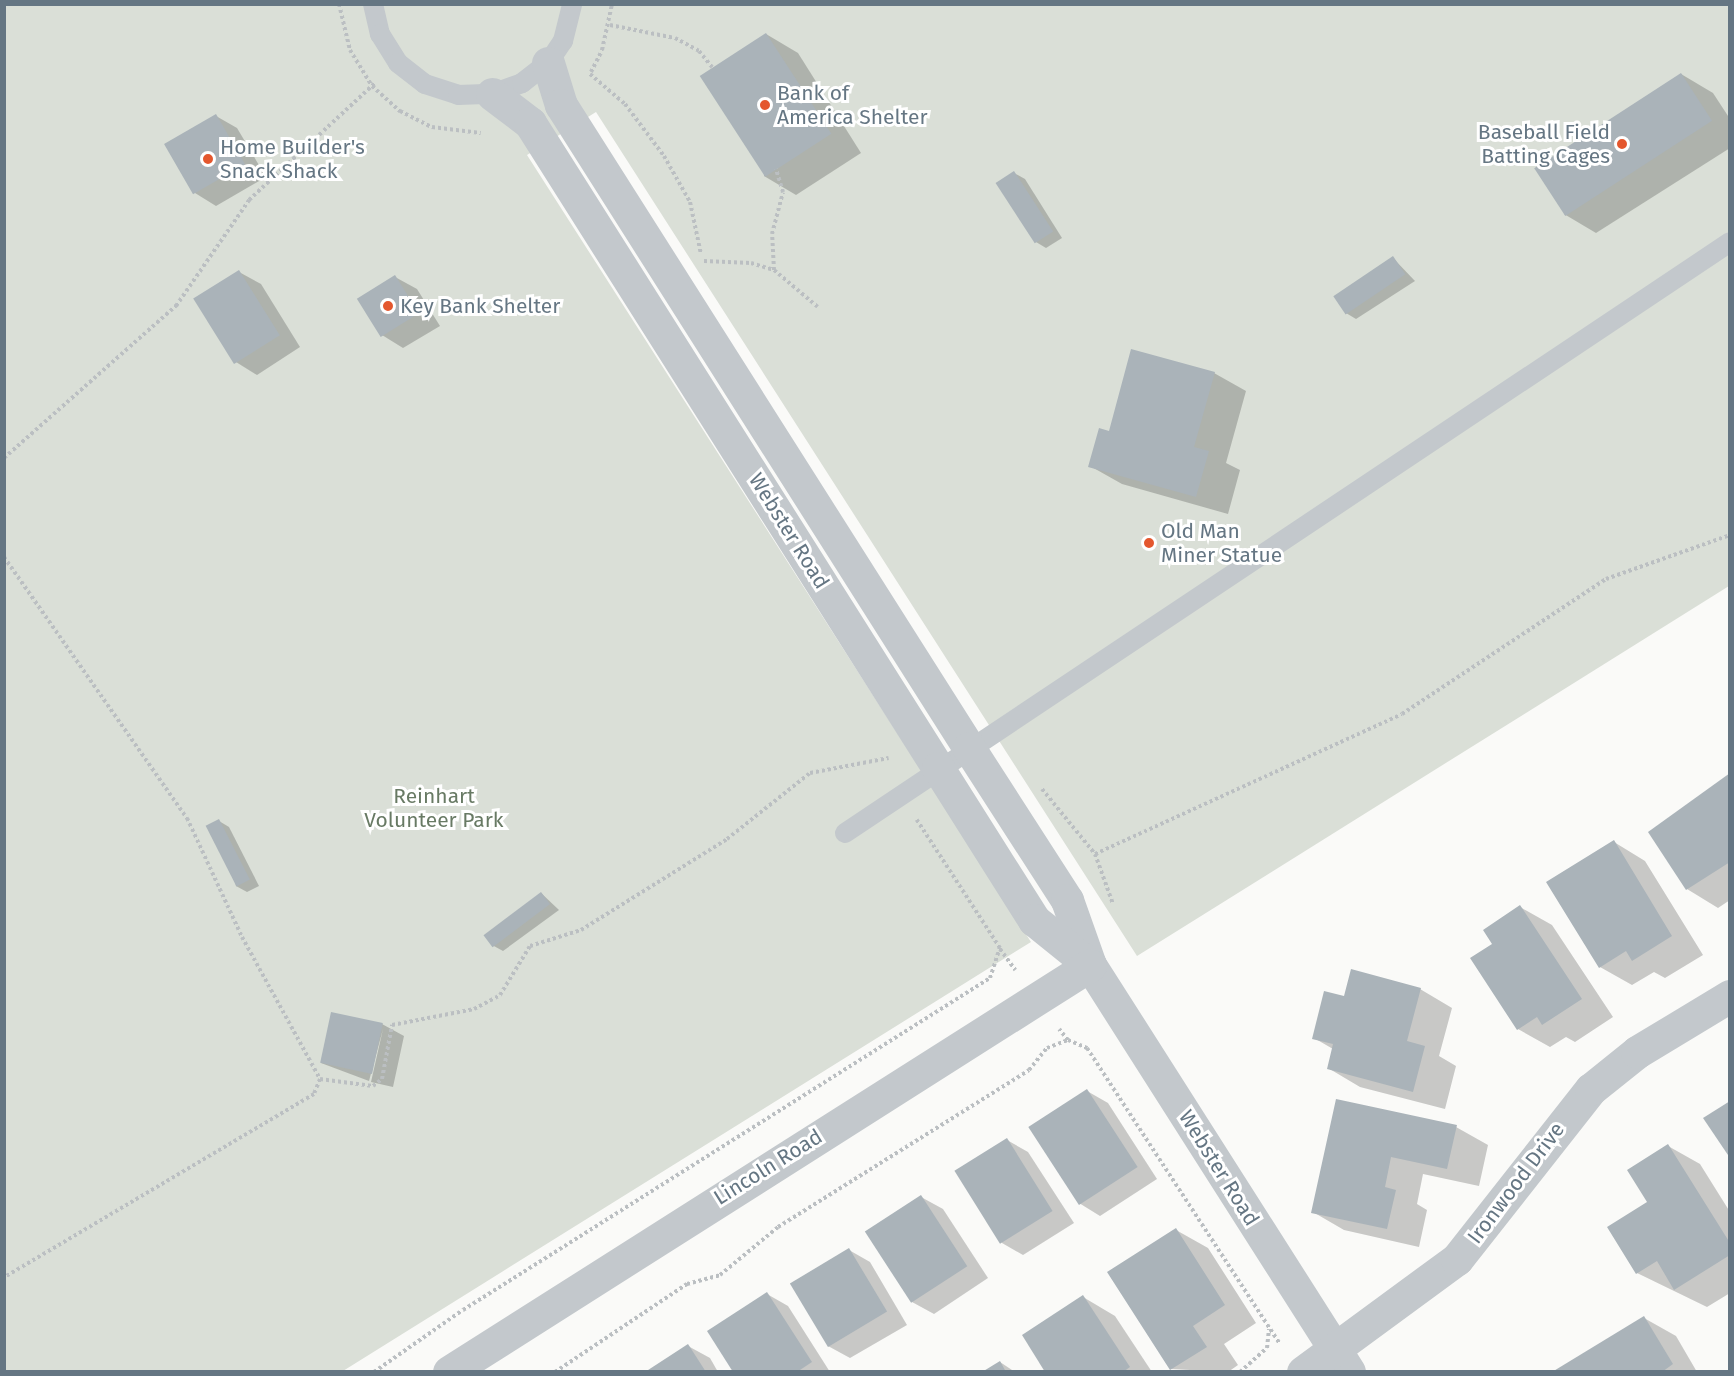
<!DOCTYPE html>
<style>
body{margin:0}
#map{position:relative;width:1734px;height:1376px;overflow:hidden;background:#fafaf8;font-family:"Fira Sans",sans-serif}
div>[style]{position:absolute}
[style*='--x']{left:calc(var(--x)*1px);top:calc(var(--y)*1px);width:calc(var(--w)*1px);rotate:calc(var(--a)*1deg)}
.green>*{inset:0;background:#dadfd7}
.shadow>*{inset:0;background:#0003}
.building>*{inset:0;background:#aab3b9;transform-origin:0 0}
.path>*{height:4px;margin-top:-2px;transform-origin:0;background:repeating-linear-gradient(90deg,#bbbfc2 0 3px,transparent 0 6px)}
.service>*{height:20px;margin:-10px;padding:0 10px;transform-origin:10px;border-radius:10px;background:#c3c8cc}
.minor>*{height:33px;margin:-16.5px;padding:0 16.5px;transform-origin:16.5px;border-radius:16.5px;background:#c3c8cc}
.tertiary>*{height:33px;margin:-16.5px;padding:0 16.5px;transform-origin:16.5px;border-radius:16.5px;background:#c3c8cc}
.dots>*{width:16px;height:16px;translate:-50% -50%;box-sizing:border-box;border:3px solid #fff;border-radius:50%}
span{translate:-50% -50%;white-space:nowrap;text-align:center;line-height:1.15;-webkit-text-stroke:6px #fff;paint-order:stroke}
.poi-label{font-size:21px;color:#657683}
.left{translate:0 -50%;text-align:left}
.right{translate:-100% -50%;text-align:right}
.street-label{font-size:21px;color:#657683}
.park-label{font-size:21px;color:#687a64}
.frame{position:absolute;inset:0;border:6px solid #657683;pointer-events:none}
</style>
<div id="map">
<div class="green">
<i style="clip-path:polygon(5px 5px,1729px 5px,1729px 586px,1137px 956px,596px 112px,527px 155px,1031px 942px,343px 1371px,5px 1372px)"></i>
</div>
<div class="shadow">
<i style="clip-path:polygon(766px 34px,798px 53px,861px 153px,796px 195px,764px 176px)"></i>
<i style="clip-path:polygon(1681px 74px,1713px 93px,1730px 119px,1730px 148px,1596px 233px,1564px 214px)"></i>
<i style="clip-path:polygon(216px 116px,237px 128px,266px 177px,216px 206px,195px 193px)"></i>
<i style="clip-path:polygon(1014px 173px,1025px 179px,1062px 238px,1046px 248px,1036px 242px)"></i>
<i style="clip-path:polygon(1393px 258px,1415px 281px,1356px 319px,1346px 313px)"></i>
<i style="clip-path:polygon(239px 272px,261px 284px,300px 347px,257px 375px,236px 362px)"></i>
<i style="clip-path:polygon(395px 277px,417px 289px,440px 326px,403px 348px,382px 335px)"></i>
<i style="clip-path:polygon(1214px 373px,1246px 391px,1226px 463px,1240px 470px,1228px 514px,1122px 484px,1090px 466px,1110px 432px)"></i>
<i style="clip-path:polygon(1730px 775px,1730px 900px,1718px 908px,1687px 889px)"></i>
<i style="clip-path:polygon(219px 821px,229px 827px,259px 886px,247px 892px,236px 886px)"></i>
<i style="clip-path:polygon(1614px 842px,1645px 861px,1703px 955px,1665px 978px,1654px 972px,1632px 985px,1600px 967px)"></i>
<i style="clip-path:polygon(541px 893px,559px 910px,503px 951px,492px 945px)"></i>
<i style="clip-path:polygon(1520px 907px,1552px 925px,1613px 1017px,1575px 1042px,1566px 1037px,1550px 1047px,1518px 1029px,1494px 944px)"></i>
<i style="clip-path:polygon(1420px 989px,1452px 1008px,1439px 1056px,1456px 1066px,1445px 1109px,1360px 1087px,1328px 1068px,1333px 1049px,1314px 1038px,1345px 998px)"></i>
<i style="clip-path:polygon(382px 1024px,404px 1036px,393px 1087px,371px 1082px,383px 1029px,369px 1081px,321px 1063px)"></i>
<i style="clip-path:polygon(1087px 1091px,1108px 1103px,1157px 1179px,1100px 1216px,1079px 1203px)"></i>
<i style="clip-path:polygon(1337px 1100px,1456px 1127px,1488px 1145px,1479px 1186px,1423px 1174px,1417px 1204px,1427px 1210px,1419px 1247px,1344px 1230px,1313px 1212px)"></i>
<i style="clip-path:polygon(1007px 1140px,1028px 1152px,1074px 1223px,1023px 1255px,1002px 1243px)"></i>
<i style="clip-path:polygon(1668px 1146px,1700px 1164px,1730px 1212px,1730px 1293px,1707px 1307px,1637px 1273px,1649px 1203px)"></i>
<i style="clip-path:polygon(921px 1197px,943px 1209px,988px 1278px,934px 1314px,912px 1302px)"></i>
<i style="clip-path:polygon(1176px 1230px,1208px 1248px,1256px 1323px,1224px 1344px,1238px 1365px,1228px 1372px,1171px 1369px)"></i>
<i style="clip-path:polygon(849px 1250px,870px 1262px,907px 1325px,850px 1358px,828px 1346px)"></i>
<i style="clip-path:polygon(767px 1294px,788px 1306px,830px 1372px,735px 1372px)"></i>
<i style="clip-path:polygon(1083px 1297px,1115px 1316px,1152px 1372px,1047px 1372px)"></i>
<i style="clip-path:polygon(1644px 1318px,1676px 1336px,1697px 1372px,1555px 1372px)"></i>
<i style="clip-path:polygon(688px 1346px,710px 1358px,718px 1372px,648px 1372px)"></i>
<i style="clip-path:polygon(1000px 1362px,1015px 1372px,985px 1372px)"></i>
</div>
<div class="building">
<i style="left:766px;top:33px;width:120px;height:79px;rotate:57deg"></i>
<i style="left:1681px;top:73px;width:57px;height:175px;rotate:57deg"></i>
<i style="left:216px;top:114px;width:58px;height:60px;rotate:60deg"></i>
<i style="left:1014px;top:171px;width:72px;height:22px;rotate:57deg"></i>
<i style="left:1393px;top:256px;width:22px;height:72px;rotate:56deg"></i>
<i style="left:239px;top:270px;width:77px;height:54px;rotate:58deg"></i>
<i style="left:395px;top:275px;width:45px;height:45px;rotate:58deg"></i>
<i style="clip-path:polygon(1131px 349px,1215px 372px,1194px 447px,1209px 451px,1196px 497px,1088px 467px,1099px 428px,1109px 431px)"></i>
<i style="clip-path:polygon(1730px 773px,1730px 862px,1686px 890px,1648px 832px)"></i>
<i style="left:219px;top:819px;width:68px;height:15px;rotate:63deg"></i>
<i style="clip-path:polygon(1614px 840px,1672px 936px,1632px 961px,1626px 951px,1599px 968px,1546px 882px)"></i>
<i style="left:541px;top:892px;width:15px;height:72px;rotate:53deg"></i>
<i style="clip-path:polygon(1520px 905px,1582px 999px,1542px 1025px,1537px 1017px,1517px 1030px,1470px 958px,1492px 944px,1483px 930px)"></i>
<i style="clip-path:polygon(1351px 969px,1421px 988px,1407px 1041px,1425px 1046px,1413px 1092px,1327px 1069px,1333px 1044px,1312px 1039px,1324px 991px,1344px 996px)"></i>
<i style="left:331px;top:1012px;width:53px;height:52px;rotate:12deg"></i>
<i style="left:1087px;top:1089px;width:93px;height:70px;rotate:57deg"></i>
<i style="clip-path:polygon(1336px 1099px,1457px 1125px,1447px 1169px,1391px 1157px,1385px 1187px,1396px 1190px,1387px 1229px,1311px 1213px)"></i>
<i style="clip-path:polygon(1730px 1101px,1730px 1158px,1703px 1118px)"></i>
<i style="left:1007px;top:1138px;width:86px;height:62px;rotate:58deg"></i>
<i style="clip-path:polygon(1668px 1144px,1730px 1243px,1730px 1255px,1674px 1290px,1657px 1261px,1636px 1274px,1607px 1227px,1647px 1202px,1627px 1170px)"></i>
<i style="left:921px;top:1195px;width:85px;height:67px;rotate:57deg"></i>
<i style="clip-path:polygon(1176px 1228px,1225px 1305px,1193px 1326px,1207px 1347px,1170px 1370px,1107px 1272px)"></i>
<i style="left:849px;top:1248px;width:74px;height:69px;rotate:59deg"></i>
<i style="clip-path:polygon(767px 1292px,812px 1362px,797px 1372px,733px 1372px,707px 1331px)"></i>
<i style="clip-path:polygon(1083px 1295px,1130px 1367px,1123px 1372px,1045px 1372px,1022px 1335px)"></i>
<i style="clip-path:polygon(1644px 1316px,1673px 1364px,1662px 1372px,1552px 1372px)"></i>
<i style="clip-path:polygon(688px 1344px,706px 1372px,645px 1372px)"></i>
<i style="clip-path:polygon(1000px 1361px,1006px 1372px,982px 1372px)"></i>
</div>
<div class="path">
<i style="--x:339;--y:4;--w:47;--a:76.6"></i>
<i style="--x:350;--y:50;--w:42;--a:58.6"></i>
<i style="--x:372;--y:86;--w:38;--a:42"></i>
<i style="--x:400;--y:111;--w:36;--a:27"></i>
<i style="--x:432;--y:127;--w:49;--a:7"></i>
<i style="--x:610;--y:25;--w:66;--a:11.3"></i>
<i style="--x:675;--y:38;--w:27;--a:28"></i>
<i style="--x:699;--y:51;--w:21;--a:51"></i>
<i style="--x:591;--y:72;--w:25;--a:-63"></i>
<i style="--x:602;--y:50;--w:47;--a:-77.7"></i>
<i style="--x:590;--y:74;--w:46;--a:40.6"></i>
<i style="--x:625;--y:104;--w:65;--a:53.1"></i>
<i style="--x:664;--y:156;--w:53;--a:60.5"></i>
<i style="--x:690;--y:202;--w:53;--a:78.1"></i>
<i style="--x:704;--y:261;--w:47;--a:2.4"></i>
<i style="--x:751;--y:263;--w:24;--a:17"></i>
<i style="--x:774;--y:270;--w:57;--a:40.1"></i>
<i style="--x:774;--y:270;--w:36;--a:-93"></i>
<i style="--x:772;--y:234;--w:43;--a:-75.3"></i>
<i style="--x:783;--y:192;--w:24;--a:-107"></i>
<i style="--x:4;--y:458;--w:230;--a:-41.5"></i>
<i style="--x:176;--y:306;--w:129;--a:-55.4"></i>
<i style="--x:249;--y:200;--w:172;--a:-42.9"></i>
<i style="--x:4;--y:557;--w:319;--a:55"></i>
<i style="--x:187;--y:818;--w:131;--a:65.2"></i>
<i style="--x:242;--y:937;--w:162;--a:61.2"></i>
<i style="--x:320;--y:1079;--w:16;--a:112"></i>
<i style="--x:314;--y:1094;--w:360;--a:149.4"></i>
<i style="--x:1042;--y:789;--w:84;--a:50.8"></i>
<i style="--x:1095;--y:854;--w:53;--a:70.2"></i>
<i style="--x:1095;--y:854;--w:337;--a:-24.5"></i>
<i style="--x:1402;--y:714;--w:245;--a:-33.5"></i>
<i style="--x:1606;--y:579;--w:132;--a:-19.5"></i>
<i style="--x:1000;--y:949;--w:26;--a:54"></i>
<i style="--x:1068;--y:1040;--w:21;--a:23"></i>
<i style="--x:1087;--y:1048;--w:353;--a:56.9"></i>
<i style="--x:320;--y:1079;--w:53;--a:7.5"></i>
<i style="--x:373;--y:1086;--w:11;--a:-38"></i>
<i style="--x:382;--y:1079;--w:55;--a:-79.5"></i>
<i style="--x:392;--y:1025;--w:84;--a:-11"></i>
<i style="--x:474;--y:1009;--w:30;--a:-28"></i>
<i style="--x:500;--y:995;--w:57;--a:-58.5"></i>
<i style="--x:530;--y:946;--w:53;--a:-17.4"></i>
<i style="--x:581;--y:930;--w:172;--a:-31.9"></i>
<i style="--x:727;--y:839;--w:106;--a:-38.5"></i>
<i style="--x:810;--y:773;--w:80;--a:-10.8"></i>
<i style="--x:374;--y:1372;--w:108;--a:-34.9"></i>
<i style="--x:463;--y:1310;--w:623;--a:-32.21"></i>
<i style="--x:990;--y:978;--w:32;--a:-72"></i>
<i style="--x:1000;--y:948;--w:153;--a:-123"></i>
<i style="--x:555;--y:1372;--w:159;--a:-33.7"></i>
<i style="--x:687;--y:1284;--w:34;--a:-15"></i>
<i style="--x:720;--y:1275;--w:75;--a:-39.6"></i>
<i style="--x:778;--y:1227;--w:296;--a:-32"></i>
<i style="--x:1029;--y:1070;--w:28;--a:-51"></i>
<i style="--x:1047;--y:1048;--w:22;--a:-21"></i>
<i style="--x:1068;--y:1040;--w:14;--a:-129"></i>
<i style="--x:1240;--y:1372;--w:36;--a:-42"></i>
<i style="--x:1267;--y:1348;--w:19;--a:-84"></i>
</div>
<div class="service">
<i style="--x:373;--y:4;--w:31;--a:77"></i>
<i style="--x:380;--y:34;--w:34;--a:58"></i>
<i style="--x:398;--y:63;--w:34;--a:38"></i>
<i style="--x:425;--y:84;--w:35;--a:18"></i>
<i style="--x:458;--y:95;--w:34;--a:-2"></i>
<i style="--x:492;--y:94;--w:32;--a:-20"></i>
<i style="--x:522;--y:83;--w:33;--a:-38"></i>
<i style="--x:548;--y:63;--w:27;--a:-56"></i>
<i style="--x:563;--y:41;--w:38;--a:-76"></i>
<i style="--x:845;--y:833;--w:1064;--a:-33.73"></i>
</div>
<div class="minor">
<i style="--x:548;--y:63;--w:44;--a:72.8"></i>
<i style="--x:561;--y:105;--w:762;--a:57.6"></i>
<i style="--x:492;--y:94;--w:48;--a:37.3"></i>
<i style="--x:530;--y:123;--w:763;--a:57.68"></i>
<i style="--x:1090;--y:965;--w:482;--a:57.5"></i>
<i style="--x:1303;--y:1372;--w:191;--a:-36.3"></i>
<i style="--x:1457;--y:1259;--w:216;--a:-51.8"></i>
<i style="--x:1591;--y:1089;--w:59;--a:-38.8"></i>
<i style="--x:1637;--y:1052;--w:109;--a:-31.1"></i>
</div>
<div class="tertiary">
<i style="--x:969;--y:748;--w:181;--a:57.2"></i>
<i style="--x:1067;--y:900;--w:69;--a:70.5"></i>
<i style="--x:938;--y:768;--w:180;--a:57.7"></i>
<i style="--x:1034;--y:920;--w:72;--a:38.8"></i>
<i style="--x:449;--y:1372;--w:759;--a:-32.41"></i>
</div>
<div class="dots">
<i style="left:765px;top:105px;background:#e4572e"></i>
<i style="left:1622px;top:144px;background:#e4572e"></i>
<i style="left:208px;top:159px;background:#e4572e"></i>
<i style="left:388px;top:306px;background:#e4572e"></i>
<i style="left:1149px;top:543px;background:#e4572e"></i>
</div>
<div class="poi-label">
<span class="left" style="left:777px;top:105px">Bank of<br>America Shelter</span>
<span class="right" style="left:1610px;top:144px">Baseball Field<br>Batting Cages</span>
<span class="left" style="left:220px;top:159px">Home Builder's<br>Snack Shack</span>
<span class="left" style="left:400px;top:306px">Key Bank Shelter</span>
<span class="left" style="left:1161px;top:543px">Old Man<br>Miner Statue</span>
</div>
<div class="street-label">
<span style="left:789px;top:531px;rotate:58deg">Webster Road</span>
<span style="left:768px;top:1167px;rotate:-32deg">Lincoln Road</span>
<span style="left:1219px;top:1168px;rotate:58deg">Webster Road</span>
<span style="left:1516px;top:1183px;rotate:-53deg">Ironwood Drive</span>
</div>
<div class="park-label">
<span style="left:434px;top:808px">Reinhart<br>Volunteer Park</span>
</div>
<div class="frame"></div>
</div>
